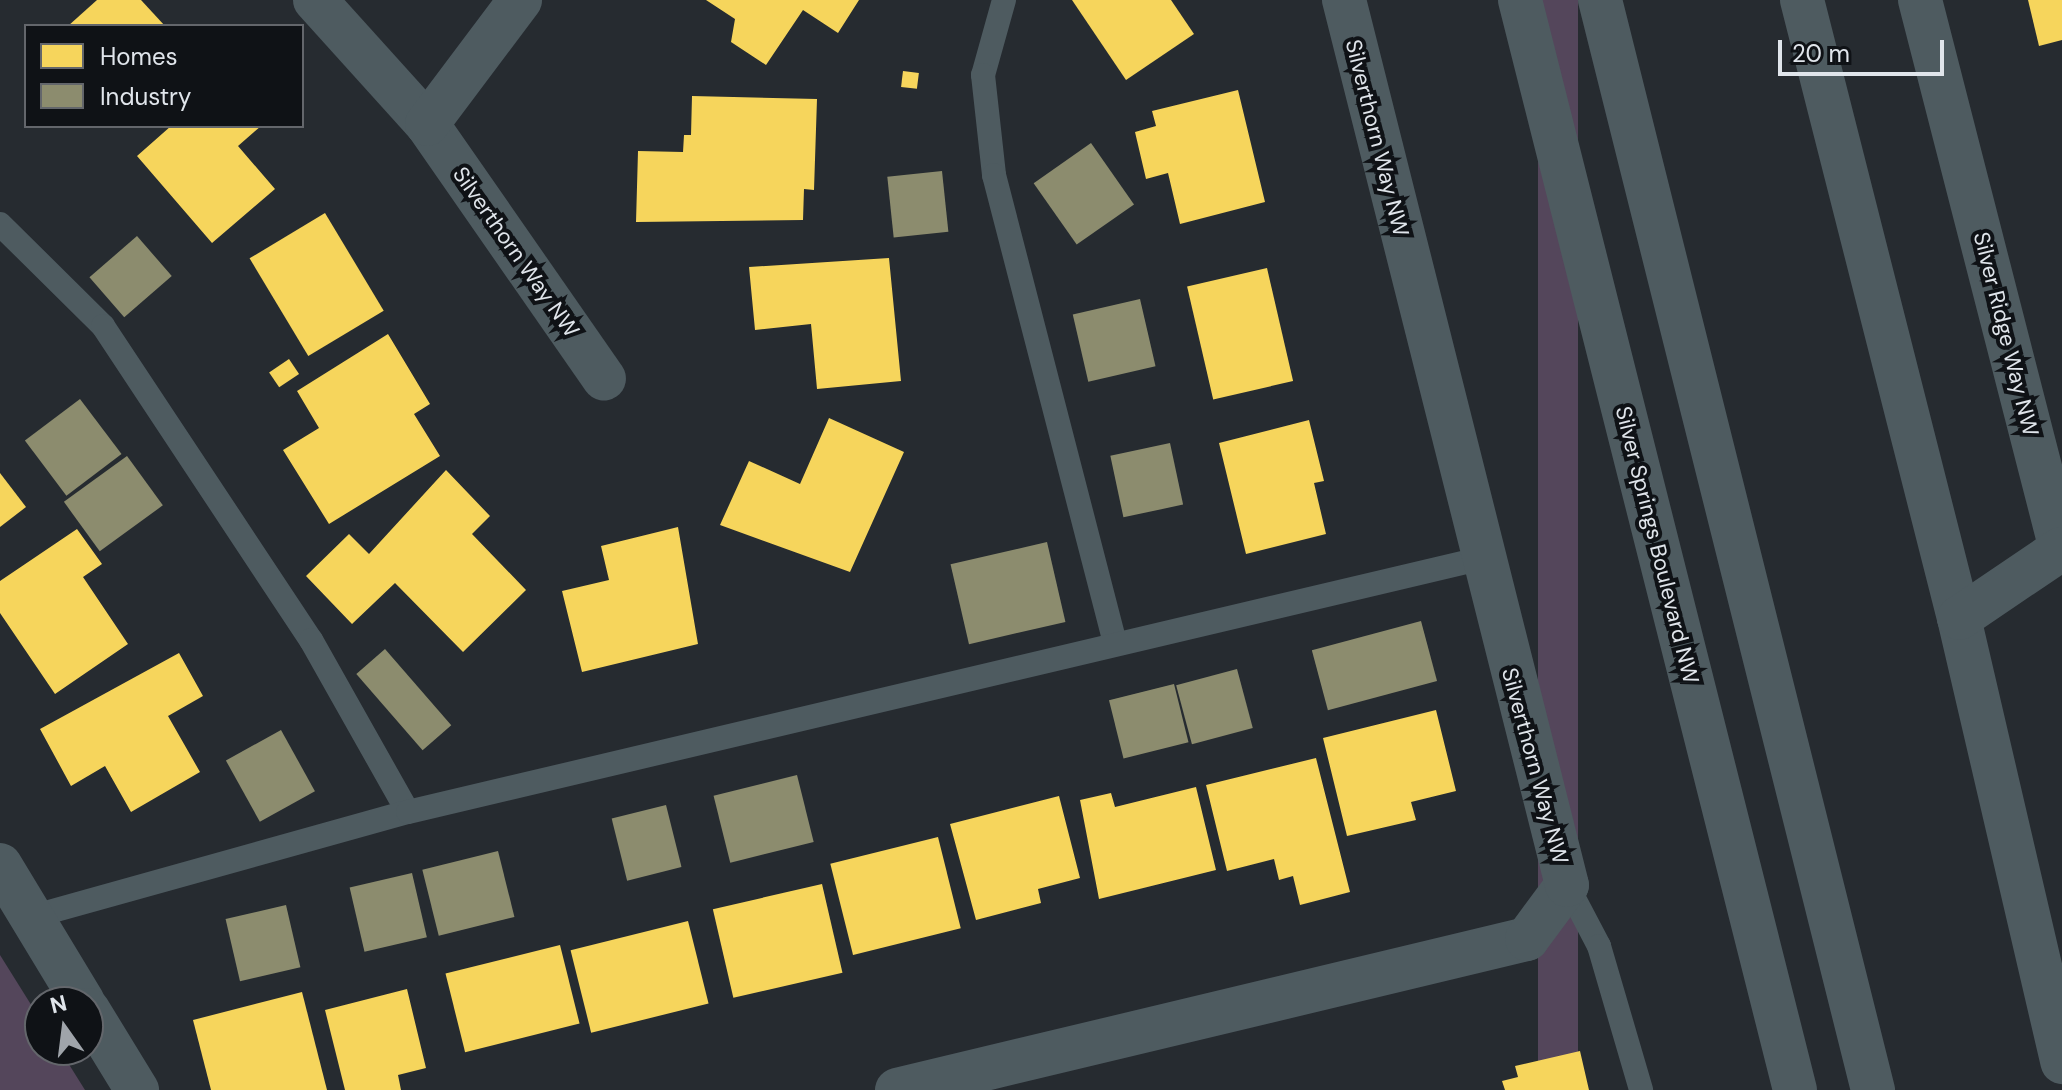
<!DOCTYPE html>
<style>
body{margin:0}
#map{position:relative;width:2062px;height:1090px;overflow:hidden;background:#262b30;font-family:"DM Sans",sans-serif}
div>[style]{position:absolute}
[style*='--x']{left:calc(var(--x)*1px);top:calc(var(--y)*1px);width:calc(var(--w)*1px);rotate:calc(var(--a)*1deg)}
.green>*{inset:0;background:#54465b;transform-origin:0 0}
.homes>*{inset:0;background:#f6d55c;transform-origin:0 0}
.industry>*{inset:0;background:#8c8c6e;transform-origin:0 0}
.service>*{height:24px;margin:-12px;padding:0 12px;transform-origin:12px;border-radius:12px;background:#4e5b60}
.minor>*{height:44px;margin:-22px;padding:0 22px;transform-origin:22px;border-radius:22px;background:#4e5b60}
.tertiary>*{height:44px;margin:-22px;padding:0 22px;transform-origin:22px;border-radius:22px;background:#4e5b60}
span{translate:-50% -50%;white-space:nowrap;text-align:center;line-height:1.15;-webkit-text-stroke:8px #0f1216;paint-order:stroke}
.street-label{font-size:22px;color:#e0e5eb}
.legend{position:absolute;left:24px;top:24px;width:280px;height:104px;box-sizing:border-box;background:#0f1216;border:2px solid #63666b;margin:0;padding:10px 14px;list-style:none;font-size:24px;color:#e0e5eb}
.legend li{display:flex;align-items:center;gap:16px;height:40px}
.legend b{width:40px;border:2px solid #63666b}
.north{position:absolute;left:24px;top:986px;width:80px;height:80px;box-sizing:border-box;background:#0f1216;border:2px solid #63666b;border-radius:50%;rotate:346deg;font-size:22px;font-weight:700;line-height:32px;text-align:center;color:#e0e5eb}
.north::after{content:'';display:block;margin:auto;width:28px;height:36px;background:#9fa4aa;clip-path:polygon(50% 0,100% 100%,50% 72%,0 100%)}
.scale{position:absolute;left:1778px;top:40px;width:166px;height:36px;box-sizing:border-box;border:4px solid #e0e5eb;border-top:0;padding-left:10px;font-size:24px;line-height:28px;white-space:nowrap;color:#e0e5eb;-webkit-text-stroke:6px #0f1216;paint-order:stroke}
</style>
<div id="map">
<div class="green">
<i style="left:1538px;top:0;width:40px;height:1125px"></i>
<i style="clip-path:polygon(0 955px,40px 1019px,40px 1050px,60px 1050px,85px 1090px,0 1090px)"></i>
</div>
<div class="homes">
<i style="clip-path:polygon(97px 0,141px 0,165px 26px,68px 26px)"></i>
<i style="clip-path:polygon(706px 0,859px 0,838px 33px,803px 10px,766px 65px,731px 42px,735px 19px)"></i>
<i style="clip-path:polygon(1072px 0,1171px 0,1194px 34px,1126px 80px)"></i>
<i style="clip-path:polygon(2028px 0,2062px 0,2062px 40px,2039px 46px)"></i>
<i style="left:903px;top:71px;width:16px;height:16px;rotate:7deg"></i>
<i style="clip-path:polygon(1238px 90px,1265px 202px,1180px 224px,1168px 173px,1146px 179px,1135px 132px,1156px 126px,1152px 111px)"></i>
<i style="clip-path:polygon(692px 96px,817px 99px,814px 190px,804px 189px,803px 220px,636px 222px,638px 151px,683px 152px,684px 135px,691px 135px)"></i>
<i style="clip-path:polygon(171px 126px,261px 126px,238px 146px,275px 189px,212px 243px,137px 156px)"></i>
<i style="left:325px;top:213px;width:114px;height:88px;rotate:59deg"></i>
<i style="clip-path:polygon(889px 258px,901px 381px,817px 389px,811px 324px,755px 330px,749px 267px)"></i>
<i style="left:1267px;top:268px;width:116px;height:82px;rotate:77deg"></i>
<i style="clip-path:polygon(388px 334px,430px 404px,414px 414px,440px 456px,329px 524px,283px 450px,319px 428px,297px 391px)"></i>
<i style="left:289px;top:359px;width:18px;height:24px;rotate:56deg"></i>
<i style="clip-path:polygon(829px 418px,904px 452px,850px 572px,720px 525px,749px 461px,800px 484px)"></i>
<i style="clip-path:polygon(1309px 420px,1324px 481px,1314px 483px,1326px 534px,1246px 554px,1219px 443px)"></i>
<i style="clip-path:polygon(446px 470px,490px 516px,472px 534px,526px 590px,463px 652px,395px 583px,352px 624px,306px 576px,349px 534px,369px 554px)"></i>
<i style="clip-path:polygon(0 473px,26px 507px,0 527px)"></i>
<i style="clip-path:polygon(678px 527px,698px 644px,582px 672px,562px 591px,609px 580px,601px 546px)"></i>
<i style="clip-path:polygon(77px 529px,102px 564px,83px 577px,128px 644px,55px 694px,0 613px,0 581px)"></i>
<i style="clip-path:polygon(179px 653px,203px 696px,168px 716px,200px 772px,131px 812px,105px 766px,71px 786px,40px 729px)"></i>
<i style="clip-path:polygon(1436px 710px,1456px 791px,1411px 802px,1416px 820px,1347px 836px,1323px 738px)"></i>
<i style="clip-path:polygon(1316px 758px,1350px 892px,1300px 905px,1293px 876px,1279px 880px,1274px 859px,1227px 871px,1206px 785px)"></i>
<i style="clip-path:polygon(1196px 787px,1216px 870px,1099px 899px,1080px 800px,1111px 793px,1115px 807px)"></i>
<i style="clip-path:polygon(1059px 796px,1080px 878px,1038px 889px,1041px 903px,976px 920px,950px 824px)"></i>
<i style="left:938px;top:837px;width:94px;height:111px;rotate:76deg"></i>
<i style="left:822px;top:884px;width:91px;height:112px;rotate:77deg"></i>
<i style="left:688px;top:921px;width:85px;height:121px;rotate:76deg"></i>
<i style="left:560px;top:945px;width:81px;height:118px;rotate:76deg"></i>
<i style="clip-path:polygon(407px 989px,426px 1068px,398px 1075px,401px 1090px,345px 1090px,325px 1010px)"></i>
<i style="clip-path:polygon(302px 992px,327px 1090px,211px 1090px,193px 1020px)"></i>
<i style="clip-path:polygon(1580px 1051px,1589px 1090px,1505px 1090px,1502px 1081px,1518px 1077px,1515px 1066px)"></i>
</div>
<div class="industry">
<i style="left:1091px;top:143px;width:75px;height:70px;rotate:55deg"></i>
<i style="left:942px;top:171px;width:61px;height:55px;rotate:84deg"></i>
<i style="left:137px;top:236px;width:53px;height:63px;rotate:49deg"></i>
<i style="left:1140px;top:299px;width:69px;height:69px;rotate:77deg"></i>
<i style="left:80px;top:399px;width:69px;height:69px;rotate:53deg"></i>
<i style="left:1170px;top:443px;width:63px;height:61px;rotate:78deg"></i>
<i style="left:127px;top:456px;width:61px;height:78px;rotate:54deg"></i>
<i style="left:1047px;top:542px;width:82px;height:99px;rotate:77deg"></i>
<i style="left:1421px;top:621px;width:62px;height:113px;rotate:75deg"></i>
<i style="left:385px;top:649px;width:101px;height:38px;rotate:49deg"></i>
<i style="left:1237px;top:669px;width:61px;height:63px;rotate:75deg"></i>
<i style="left:1174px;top:684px;width:60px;height:67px;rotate:76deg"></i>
<i style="left:281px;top:730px;width:70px;height:63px;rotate:61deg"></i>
<i style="left:797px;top:775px;width:69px;height:86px;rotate:76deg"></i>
<i style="left:666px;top:805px;width:64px;height:56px;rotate:76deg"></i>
<i style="left:498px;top:851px;width:68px;height:78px;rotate:76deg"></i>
<i style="left:412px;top:873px;width:66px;height:64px;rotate:77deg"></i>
<i style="left:286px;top:905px;width:64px;height:62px;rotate:77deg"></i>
</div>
<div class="service">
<i style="--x:1004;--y:0;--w:78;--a:105.6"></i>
<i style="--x:983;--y:75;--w:101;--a:83.7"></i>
<i style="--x:994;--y:175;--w:482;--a:75.5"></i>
<i style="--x:0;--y:224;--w:145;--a:44.7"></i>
<i style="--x:103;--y:326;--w:377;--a:56.5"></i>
<i style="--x:311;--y:640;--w:197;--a:60.6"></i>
<i style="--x:1567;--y:885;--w:69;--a:62.3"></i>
<i style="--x:1599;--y:946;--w:150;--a:73.7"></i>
<i style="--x:31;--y:917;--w:391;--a:-15.6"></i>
<i style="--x:408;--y:812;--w:1100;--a:-13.29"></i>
</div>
<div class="minor">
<i style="--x:315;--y:0;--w:167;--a:47.9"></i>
<i style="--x:427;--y:124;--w:310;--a:55.2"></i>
<i style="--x:1802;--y:0;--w:638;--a:75.75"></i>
<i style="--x:1959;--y:618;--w:456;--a:76.9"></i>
<i style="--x:1920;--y:0;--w:567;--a:75.6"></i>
<i style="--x:2061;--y:549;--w:123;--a:145.9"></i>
<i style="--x:427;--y:124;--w:155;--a:-53.1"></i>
<i style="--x:0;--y:865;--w:160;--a:58.8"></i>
<i style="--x:88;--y:1010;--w:94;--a:58.5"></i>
<i style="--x:897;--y:1090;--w:648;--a:-13.48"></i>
<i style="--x:1527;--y:939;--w:67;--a:-53.5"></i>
<i style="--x:1567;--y:885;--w:913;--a:-104.14"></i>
</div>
<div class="tertiary">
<i style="--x:1520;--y:0;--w:1124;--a:75.84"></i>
<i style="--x:1600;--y:0;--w:1124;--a:75.94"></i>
</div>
<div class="street-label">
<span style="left:1377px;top:138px;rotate:76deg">Silverthorn Way NW</span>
<span style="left:516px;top:252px;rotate:55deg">Silverthorn Way NW</span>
<span style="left:2006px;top:334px;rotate:76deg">Silver Ridge Way NW</span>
<span style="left:1657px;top:545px;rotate:76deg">Silver Springs Boulevard NW</span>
<span style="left:1535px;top:766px;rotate:75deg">Silverthorn Way NW</span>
</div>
<ul class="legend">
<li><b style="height:22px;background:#f6d55c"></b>Homes</li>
<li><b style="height:22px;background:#8c8c6e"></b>Industry</li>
</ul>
<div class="north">N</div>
<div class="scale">20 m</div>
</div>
